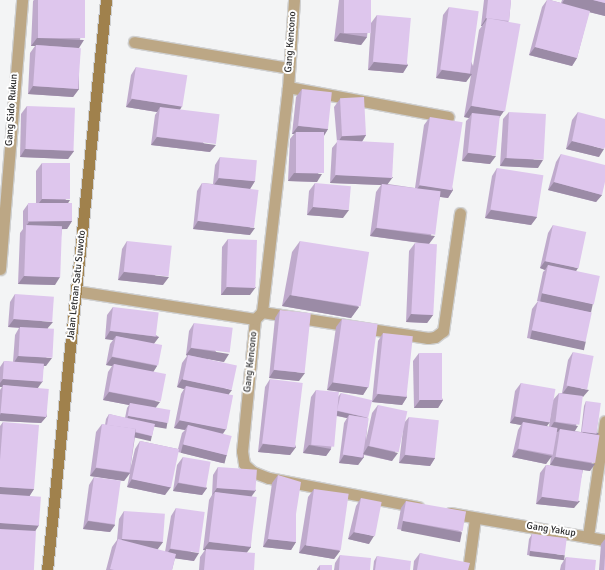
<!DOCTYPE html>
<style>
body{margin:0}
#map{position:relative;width:605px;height:570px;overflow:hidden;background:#f3f4f5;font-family:Signika,sans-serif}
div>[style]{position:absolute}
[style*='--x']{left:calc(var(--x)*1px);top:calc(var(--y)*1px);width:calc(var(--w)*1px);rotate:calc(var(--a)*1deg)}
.roads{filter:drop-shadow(1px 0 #cfd0d1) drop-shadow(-1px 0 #cfd0d1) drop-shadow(0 1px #cfd0d1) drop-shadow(0 -1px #cfd0d1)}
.minor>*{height:11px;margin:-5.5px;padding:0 5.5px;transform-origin:5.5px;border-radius:5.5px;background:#bca785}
.secondary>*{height:11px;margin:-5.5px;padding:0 5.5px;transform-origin:5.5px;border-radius:5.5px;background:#a0814c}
.wall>*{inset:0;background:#bfaacc}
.shaded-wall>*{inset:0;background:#9b8ba6;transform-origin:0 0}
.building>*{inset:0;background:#dec6ed;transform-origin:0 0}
span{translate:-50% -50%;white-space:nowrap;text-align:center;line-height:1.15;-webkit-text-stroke:4px #fff;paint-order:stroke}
.street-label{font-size:10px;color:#2c2c2d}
</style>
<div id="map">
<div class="roads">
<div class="minor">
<i style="--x:294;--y:0;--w:87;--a:93.9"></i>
<i style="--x:288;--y:87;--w:226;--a:96.6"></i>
<i style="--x:262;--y:312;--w:10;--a:135"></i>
<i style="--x:255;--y:319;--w:133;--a:95.6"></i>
<i style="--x:242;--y:451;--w:13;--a:81"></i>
<i style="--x:244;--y:464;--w:12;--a:42"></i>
<i style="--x:253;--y:472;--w:17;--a:21"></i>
<i style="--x:269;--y:478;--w:152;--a:11"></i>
<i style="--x:134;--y:42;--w:157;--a:9.5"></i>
<i style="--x:288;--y:87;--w:163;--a:10.6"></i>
<i style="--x:0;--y:269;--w:270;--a:-85.3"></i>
<i style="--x:76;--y:291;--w:181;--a:8.9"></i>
<i style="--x:262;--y:312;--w:168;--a:8.9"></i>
<i style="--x:428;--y:338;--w:7;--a:-8"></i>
<i style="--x:435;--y:337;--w:10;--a:-37"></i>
<i style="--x:443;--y:331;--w:119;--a:-81.8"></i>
<i style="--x:450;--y:513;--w:157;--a:9.9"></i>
<i style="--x:588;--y:536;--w:116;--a:-81.6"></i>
<i style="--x:468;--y:570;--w:52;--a:-82.3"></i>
</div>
<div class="secondary">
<i style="--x:47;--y:570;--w:573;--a:-84.09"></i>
</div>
</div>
<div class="wall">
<i style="clip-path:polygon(34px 0,85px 0,79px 48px,79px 89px,73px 97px,28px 94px,30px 53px,35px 46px,31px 46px,33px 1px)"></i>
<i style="clip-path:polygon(339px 0,371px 0,367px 37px,361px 45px,334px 41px)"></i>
<i style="clip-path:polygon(484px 0,511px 0,509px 21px,508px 22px,504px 111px,499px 118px,490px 164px,462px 161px,466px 121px,469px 118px,464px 117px,471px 75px,466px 82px,436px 78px,443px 15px,449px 7px,473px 66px,479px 30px,482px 26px,481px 26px)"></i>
<i style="clip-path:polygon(547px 0,550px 0,561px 3px,562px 0,605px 0,605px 16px,589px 12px,577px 58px,572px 66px,529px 55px,542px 7px)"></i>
<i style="clip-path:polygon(377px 15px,408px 65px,403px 73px,368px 70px,371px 23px)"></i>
<i style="clip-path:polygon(136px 67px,182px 106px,180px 110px,210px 152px,151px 145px,155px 115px,157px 112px,126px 107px,131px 75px)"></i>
<i style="clip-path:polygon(302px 89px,328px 129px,324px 136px,317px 182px,288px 181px,290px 139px,294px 134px,292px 134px,296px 97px)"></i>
<i style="clip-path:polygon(340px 99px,366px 135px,362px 142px,388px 184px,415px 188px,424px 125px,430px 117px,453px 190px,448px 198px,440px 197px,429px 244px,433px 315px,427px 323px,406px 322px,409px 251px,415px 243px,427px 244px,370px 236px,376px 192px,381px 185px,330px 183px,332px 148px,337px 142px,334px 107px)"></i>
<i style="clip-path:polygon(27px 106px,74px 151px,68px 159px,20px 157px,21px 114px)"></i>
<i style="clip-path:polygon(509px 112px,538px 168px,500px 166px,503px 119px)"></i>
<i style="clip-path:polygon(578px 112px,599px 157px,566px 149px,572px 120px)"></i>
<i style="clip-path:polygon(561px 154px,602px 195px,596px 202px,548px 190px,556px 162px)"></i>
<i style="clip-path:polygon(220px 157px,255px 181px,250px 189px,250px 235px,193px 229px,197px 191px,202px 183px,213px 184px,215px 165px)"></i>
<i style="clip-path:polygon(42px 163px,68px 203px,72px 221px,67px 229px,62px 229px,55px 285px,18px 284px,20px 233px,23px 229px,23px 211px,28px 204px,36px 203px,36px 171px)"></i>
<i style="clip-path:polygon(497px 168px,537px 217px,531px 225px,485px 218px,492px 176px)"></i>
<i style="clip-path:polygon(315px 183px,343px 218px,307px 215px,309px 191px)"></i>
<i style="clip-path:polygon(553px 225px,576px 271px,588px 311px,581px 349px,527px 338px,532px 309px,538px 301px,537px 301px,543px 272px,545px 270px,540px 268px,548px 233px)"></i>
<i style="clip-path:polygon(228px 239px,250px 295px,221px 295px,222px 247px)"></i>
<i style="clip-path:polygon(127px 241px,163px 285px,118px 280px,122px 249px)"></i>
<i style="clip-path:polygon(300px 241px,359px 307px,351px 318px,282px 306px,292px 252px)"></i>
<i style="clip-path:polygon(15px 294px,48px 328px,46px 366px,44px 366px,38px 388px,47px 416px,41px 423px,0 421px,0 390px,2px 387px,0 387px,0 367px,4px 361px,13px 362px,15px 335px,19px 328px,8px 327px,10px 302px)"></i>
<i style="clip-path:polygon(113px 307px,159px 337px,154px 343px,157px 366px,153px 372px,156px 408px,167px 423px,165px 428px,154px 426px,152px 436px,149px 440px,135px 437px,130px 470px,135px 449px,140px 441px,178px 449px,182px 433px,185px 430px,174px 428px,181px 394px,184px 389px,177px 387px,182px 363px,187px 356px,186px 355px,189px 331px,194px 323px,224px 362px,208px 359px,229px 394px,226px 429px,223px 434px,227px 455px,222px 463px,178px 452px,165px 495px,127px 487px,130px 473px,124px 481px,90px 476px,96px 432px,102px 424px,105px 425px,106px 419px,109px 414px,125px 418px,127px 408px,129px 405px,103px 400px,108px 372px,112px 366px,106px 365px,110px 344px,113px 340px,105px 339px,107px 315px)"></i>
<i style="clip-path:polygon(280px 310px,299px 381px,269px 378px,275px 318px)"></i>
<i style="clip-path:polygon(342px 319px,368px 387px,363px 395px,327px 390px,336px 327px)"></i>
<i style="clip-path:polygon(383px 333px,407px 397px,402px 405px,372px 402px,378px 341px)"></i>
<i style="clip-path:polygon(evenodd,573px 352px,583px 397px,582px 397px,575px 431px,581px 432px,584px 406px,586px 401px,598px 435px,590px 471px,583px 470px,574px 508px,536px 504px,540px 473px,546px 465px,566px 468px,550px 465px,551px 456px,546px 464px,512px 457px,518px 430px,521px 425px,510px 423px,515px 391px,521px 383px,553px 400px,559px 393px,562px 393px,568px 360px,573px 352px,551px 411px,549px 427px,547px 426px,551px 411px)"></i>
<i style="clip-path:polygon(419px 353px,443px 400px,438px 408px,414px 408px,413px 361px)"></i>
<i style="clip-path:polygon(270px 379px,296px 447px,290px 455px,258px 452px,265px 387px)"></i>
<i style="clip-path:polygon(316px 390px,338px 397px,341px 393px,368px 418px,366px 440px,372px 413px,378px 405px,404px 423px,409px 417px,435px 458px,430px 466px,399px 463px,403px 430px,392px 461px,364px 455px,364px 457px,358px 465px,339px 463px,344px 423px,347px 418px,336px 416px,331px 449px,326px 456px,303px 453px,311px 397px)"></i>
<i style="clip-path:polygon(3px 422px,34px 489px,29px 496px,39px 525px,35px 531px,0 570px,0 426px)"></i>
<i style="clip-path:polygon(183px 457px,207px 488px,202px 495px,173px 491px,177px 465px)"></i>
<i style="clip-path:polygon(218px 467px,256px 490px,252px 496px,251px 547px,246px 553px,254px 570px,199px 570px,200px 557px,205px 550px,203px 550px,209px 500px,212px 495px,213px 475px)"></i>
<i style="clip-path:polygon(278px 475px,296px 514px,296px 542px,291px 550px,263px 547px,272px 483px)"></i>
<i style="clip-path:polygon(94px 477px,115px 525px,110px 532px,83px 529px,89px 485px)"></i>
<i style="clip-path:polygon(314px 489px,340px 551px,334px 559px,299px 553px,308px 497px)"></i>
<i style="clip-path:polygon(361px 498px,369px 544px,348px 539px,356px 506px)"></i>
<i style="clip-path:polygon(406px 501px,462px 532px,456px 540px,397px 529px,401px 508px)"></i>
<i style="clip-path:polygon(176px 508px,194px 561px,175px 558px,172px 570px,106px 570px,112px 547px,117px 540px,119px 519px,124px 511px,163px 542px,157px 550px,165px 552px,171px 516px)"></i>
<i style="clip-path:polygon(532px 534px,562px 559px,527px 555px,529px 539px)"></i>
<i style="clip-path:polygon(605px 539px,605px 570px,599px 570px,601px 544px)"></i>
<i style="clip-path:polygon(420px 553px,468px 570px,413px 570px,414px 561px)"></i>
<i style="clip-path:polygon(340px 555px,370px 570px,334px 570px,335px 563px)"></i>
<i style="clip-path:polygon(377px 556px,410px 570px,373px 570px,374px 561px)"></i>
<i style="clip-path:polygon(566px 557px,595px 570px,560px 570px,561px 565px)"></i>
<i style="clip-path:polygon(320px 565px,332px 570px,317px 570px,317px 569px)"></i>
</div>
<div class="shaded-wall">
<i style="clip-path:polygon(564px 0,593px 0,605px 3px,605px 16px,561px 5px)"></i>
<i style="clip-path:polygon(486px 18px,487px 19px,482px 26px,481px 26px)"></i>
<i style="clip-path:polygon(340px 33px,367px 37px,361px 45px,334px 41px)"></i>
<i style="clip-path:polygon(37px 38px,84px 40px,79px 48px,36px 45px,35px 46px,31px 46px)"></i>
<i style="clip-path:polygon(535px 47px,577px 58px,572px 66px,529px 55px)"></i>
<i style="clip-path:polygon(374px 62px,408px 65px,403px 73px,368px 70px)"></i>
<i style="clip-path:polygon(442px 70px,472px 74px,466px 82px,436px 78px)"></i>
<i style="clip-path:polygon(33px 86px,79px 89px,73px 97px,28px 94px)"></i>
<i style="clip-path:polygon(132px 99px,182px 106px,177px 114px,160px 107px,157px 112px,126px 107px)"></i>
<i style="clip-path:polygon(471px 106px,504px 111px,496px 122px,472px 113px,469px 118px,464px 117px)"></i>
<i style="clip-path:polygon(298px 126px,328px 129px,323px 137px,296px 132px,294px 134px,292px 134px)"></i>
<i style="clip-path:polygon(366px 135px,361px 143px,337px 144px,342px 136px)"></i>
<i style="clip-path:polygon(157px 137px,216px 145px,210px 152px,151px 145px)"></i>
<i style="clip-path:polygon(572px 141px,604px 149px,599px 157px,566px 149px)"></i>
<i style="clip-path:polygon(25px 149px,74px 151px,68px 159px,20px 157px)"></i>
<i style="clip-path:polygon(468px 153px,496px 156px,490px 164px,462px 161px)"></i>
<i style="clip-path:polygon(505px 158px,543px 160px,538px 168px,500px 166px)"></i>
<i style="clip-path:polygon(294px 173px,322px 174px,317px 182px,288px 181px)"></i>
<i style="clip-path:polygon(336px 175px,393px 177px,387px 185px,382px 184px,381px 185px,330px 183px)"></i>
<i style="clip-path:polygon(219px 178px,255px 181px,250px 189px,213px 186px)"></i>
<i style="clip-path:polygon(554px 182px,602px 195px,596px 202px,548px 190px)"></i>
<i style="clip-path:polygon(420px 185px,453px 190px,448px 198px,414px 193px)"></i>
<i style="clip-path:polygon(42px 199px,70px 200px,65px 208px,36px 207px)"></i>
<i style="clip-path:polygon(313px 207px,349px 210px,343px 218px,307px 215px)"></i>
<i style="clip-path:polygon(491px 210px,537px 217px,531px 225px,485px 218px)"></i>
<i style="clip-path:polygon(72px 221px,67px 229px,26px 230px,26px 226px,29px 222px)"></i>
<i style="clip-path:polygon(198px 221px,255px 228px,250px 235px,193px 229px)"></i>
<i style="clip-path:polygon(376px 228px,435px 236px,429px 244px,370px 236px)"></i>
<i style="clip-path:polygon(545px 261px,578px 268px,573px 276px,548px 265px,545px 270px,540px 268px)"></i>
<i style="clip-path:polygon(124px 272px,169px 277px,163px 285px,118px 280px)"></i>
<i style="clip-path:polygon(24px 276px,60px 277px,55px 285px,18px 284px)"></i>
<i style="clip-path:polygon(227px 287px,256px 287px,250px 295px,221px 295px)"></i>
<i style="left:542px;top:293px;width:52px;height:9px;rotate:12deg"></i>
<i style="clip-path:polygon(290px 295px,359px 307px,351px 318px,282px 306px)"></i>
<i style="clip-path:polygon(411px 314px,433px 315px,427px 323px,406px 322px)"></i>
<i style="clip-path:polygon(14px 319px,53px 322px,47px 329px,8px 327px)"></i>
<i style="left:532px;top:330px;width:55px;height:9px;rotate:12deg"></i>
<i style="clip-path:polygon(110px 331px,159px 337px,153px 345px,116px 336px,113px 340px,105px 339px)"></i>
<i style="clip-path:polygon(191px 348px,229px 354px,224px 362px,186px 355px)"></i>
<i style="clip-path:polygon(18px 356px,52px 358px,46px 366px,13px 364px)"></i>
<i style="clip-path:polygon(112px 357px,157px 366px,152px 374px,114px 364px,112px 366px,106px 365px)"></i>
<i style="clip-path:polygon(274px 370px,305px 373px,299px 381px,269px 378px)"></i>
<i style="clip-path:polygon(3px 379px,43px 381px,37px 389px,3px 385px,2px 387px,0 387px,0 383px)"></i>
<i style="clip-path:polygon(182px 379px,232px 390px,226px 398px,186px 386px,184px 389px,177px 387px)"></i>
<i style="clip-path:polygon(333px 382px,368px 387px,363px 395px,327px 390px)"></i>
<i style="clip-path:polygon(568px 386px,589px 390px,583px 397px,562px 394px)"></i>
<i style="clip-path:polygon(109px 392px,160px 402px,154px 410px,130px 403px,129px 405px,103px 400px)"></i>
<i style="clip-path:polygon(378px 394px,407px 397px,402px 405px,372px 402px)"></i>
<i style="clip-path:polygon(420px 400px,443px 400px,438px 408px,414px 408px)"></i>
<i style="clip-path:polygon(337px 411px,368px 418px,349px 415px,347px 418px,334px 415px)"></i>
<i style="clip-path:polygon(1px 413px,47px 416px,41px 423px,0 421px,0 415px)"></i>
<i style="left:128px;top:416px;width:40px;height:6px;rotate:10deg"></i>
<i style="clip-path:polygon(515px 416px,550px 422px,544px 430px,523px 422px,521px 425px,510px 423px)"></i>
<i style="clip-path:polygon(180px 420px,226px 429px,221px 436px,188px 425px,185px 430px,174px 428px)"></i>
<i style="clip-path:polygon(554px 422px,578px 426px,573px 434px,560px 429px,558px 432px,549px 430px)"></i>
<i style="left:107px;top:426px;width:46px;height:5px;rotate:13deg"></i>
<i style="clip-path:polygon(583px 432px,599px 433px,596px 437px,580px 436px)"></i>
<i style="left:183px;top:444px;width:45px;height:9px;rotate:14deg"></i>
<i style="clip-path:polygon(263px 444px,296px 447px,290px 455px,258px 452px)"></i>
<i style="clip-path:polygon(309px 445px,331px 449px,326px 456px,303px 453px)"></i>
<i style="clip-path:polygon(368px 446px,398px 453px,392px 461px,363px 454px)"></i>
<i style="clip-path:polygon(518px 449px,552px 456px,546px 464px,512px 457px)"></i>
<i style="clip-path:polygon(344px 455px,364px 457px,358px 465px,339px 463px)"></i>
<i style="clip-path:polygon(405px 455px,435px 458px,430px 466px,399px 463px)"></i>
<i style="clip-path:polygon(555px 457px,595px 464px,590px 471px,550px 465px)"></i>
<i style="clip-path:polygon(96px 468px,130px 473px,124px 481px,90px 476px)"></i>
<i style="clip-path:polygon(132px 479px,171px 487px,165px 495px,127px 487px)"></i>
<i style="clip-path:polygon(178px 483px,207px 488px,202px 495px,173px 491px)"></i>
<i style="clip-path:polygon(0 487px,34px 489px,29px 497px,0 495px)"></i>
<i style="clip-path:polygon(217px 488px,256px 490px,250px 498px,215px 492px,212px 495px)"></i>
<i style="clip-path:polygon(542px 497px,580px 501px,574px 508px,536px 504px)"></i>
<i style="clip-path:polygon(88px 521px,115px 525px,110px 532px,83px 529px)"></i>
<i style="left:403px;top:521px;width:60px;height:10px;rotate:11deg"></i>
<i style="clip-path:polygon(0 523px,39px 525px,34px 533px,0 531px)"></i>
<i style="clip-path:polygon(354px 532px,374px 536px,369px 544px,348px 539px)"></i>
<i style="clip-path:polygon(122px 539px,163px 542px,157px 550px,117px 547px)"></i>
<i style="clip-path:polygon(268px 539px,296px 542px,291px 550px,263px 547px)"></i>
<i style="clip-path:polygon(209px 542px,251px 547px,245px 555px,203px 550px)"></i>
<i style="clip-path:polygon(305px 545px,340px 551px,334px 559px,299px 553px)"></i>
<i style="clip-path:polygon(170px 549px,199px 553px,194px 561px,165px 557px)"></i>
<i style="left:530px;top:551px;width:35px;height:5px;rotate:7deg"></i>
</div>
<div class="building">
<i style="left:38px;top:0;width:47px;height:38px"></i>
<i style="left:344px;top:0;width:27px;height:33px"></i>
<i style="clip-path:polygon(488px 0,511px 0,509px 21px,486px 18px)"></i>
<i style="clip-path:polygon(547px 0,550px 0,590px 11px,577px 58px,535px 47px)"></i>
<i style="clip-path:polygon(593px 0,605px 0,605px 3px)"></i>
<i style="left:449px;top:7px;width:30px;height:63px;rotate:8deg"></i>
<i style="left:377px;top:15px;width:34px;height:47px;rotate:5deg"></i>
<i style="left:487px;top:18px;width:34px;height:89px;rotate:10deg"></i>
<i style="left:36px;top:45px;width:45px;height:41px;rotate:4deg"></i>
<i style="left:136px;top:67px;width:52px;height:32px;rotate:9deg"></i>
<i style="left:302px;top:89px;width:30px;height:37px;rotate:6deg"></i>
<i style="left:364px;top:97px;width:38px;height:24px;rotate:87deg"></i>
<i style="left:27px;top:106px;width:48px;height:43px;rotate:2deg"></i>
<i style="left:160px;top:107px;width:60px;height:30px;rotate:7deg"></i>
<i style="left:509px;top:112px;width:37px;height:46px;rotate:3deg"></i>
<i style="clip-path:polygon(578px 112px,605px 119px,605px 147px,604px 149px,572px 141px)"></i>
<i style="left:472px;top:113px;width:28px;height:40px;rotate:6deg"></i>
<i style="left:430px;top:117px;width:33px;height:69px;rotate:9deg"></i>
<i style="left:296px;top:132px;width:28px;height:41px"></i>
<i style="left:337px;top:140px;width:57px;height:35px;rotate:3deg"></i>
<i style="clip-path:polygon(561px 154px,605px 165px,605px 182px,602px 195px,554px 182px)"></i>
<i style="left:220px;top:157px;width:37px;height:21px;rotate:5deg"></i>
<i style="left:42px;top:163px;width:28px;height:36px"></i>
<i style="left:497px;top:168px;width:47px;height:42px;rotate:9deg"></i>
<i style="left:202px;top:183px;width:57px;height:38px;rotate:7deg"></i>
<i style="left:315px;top:183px;width:36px;height:24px;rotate:5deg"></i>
<i style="left:382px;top:184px;width:59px;height:44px;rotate:7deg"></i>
<i style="left:72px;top:203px;width:18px;height:44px;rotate:90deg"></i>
<i style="left:26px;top:225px;width:36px;height:51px;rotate:2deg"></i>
<i style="left:553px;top:225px;width:34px;height:37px;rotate:12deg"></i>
<i style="left:228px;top:239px;width:29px;height:48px;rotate:2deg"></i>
<i style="left:127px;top:241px;width:45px;height:31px;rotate:6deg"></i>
<i style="left:300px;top:241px;width:70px;height:55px;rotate:9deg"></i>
<i style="left:415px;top:243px;width:22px;height:71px;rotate:3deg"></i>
<i style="left:548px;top:265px;width:53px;height:29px;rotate:12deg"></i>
<i style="left:15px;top:294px;width:39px;height:25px;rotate:4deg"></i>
<i style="left:538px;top:301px;width:55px;height:30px;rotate:12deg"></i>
<i style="left:113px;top:307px;width:46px;height:24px;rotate:7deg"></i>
<i style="left:280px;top:310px;width:31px;height:60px;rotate:6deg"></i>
<i style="left:342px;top:319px;width:36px;height:64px;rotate:8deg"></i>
<i style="left:194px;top:323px;width:39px;height:25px;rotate:7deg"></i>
<i style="left:20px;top:327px;width:34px;height:29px;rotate:3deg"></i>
<i style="left:383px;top:333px;width:30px;height:61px;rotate:6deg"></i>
<i style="left:116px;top:336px;width:47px;height:21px;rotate:11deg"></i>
<i style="left:573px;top:352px;width:21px;height:34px;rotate:11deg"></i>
<i style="left:419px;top:353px;width:23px;height:47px"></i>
<i style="left:188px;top:355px;width:50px;height:25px;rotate:12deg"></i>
<i style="left:4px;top:361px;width:40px;height:18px;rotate:4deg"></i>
<i style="left:114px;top:364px;width:53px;height:28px;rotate:11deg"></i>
<i style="left:270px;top:379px;width:33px;height:65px;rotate:7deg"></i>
<i style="left:521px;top:383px;width:35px;height:34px;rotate:10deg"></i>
<i style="left:3px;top:385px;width:46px;height:28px;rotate:5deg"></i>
<i style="left:186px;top:386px;width:48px;height:35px;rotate:11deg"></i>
<i style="left:316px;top:390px;width:23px;height:55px;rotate:5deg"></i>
<i style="left:341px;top:393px;width:32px;height:18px;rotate:13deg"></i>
<i style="left:559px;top:393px;width:24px;height:29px;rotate:7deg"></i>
<i style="left:586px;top:401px;width:15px;height:31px;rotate:8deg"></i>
<i style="left:130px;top:403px;width:41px;height:13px;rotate:10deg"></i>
<i style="left:378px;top:405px;width:30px;height:42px;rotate:12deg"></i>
<i style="clip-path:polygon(109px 414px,155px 424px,152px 436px,136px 432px,136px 429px,107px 425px)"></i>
<i style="left:349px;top:415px;width:20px;height:40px;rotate:9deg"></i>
<i style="left:409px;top:417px;width:30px;height:38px;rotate:6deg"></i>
<i style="clip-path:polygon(3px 422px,39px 425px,34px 489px,0 487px,0 460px)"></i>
<i style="left:523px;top:422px;width:35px;height:27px;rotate:10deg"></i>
<i style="left:102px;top:424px;width:34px;height:44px;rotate:8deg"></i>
<i style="left:188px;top:425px;width:45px;height:20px;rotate:14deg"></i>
<i style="left:560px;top:429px;width:40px;height:28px;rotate:9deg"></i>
<i style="left:140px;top:441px;width:40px;height:39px;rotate:12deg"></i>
<i style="left:183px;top:457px;width:28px;height:26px;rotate:10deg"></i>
<i style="left:546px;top:465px;width:37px;height:32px;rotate:8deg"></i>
<i style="left:218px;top:467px;width:39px;height:21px;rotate:4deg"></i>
<i style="clip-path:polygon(278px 475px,301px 482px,296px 514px,296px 542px,268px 539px)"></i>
<i style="left:94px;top:477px;width:27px;height:44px;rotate:8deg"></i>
<i style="left:314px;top:489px;width:35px;height:57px;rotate:8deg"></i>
<i style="left:215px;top:492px;width:42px;height:50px;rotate:7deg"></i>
<i style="left:0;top:494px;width:41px;height:29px;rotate:4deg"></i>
<i style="left:361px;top:498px;width:21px;height:35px;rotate:11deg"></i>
<i style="left:406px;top:501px;width:61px;height:20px;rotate:10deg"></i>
<i style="left:176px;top:508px;width:29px;height:41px;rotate:8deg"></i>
<i style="left:124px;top:511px;width:41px;height:28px;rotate:4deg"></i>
<i style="left:0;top:529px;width:36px;height:41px;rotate:3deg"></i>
<i style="left:532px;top:534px;width:35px;height:17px;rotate:7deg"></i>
<i style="clip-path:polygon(118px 539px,176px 554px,172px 570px,114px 570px,110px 569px)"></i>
<i style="clip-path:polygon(206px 549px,255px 553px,254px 570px,204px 570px)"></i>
<i style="clip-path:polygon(420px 553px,470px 563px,468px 570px,417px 570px)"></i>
<i style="clip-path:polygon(340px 555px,371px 558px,370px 570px,339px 570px)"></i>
<i style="clip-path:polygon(377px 556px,411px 561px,410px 570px,375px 570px)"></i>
<i style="clip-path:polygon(605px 556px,605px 570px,604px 570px)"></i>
<i style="clip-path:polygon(566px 557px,596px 560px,595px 570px,565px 570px)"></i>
<i style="left:320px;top:565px;width:12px;height:5px"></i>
</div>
<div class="street-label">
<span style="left:291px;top:42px;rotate:-86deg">Gang Kencono</span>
<span style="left:12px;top:110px;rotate:-86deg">Gang Sido Rukun</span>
<span style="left:77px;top:285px;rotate:-84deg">Jalan Letnan Satu Suwoto</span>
<span style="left:251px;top:362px;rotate:-84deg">Gang Kencono</span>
<span style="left:551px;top:530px;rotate:9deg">Gang Yakup</span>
</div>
</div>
